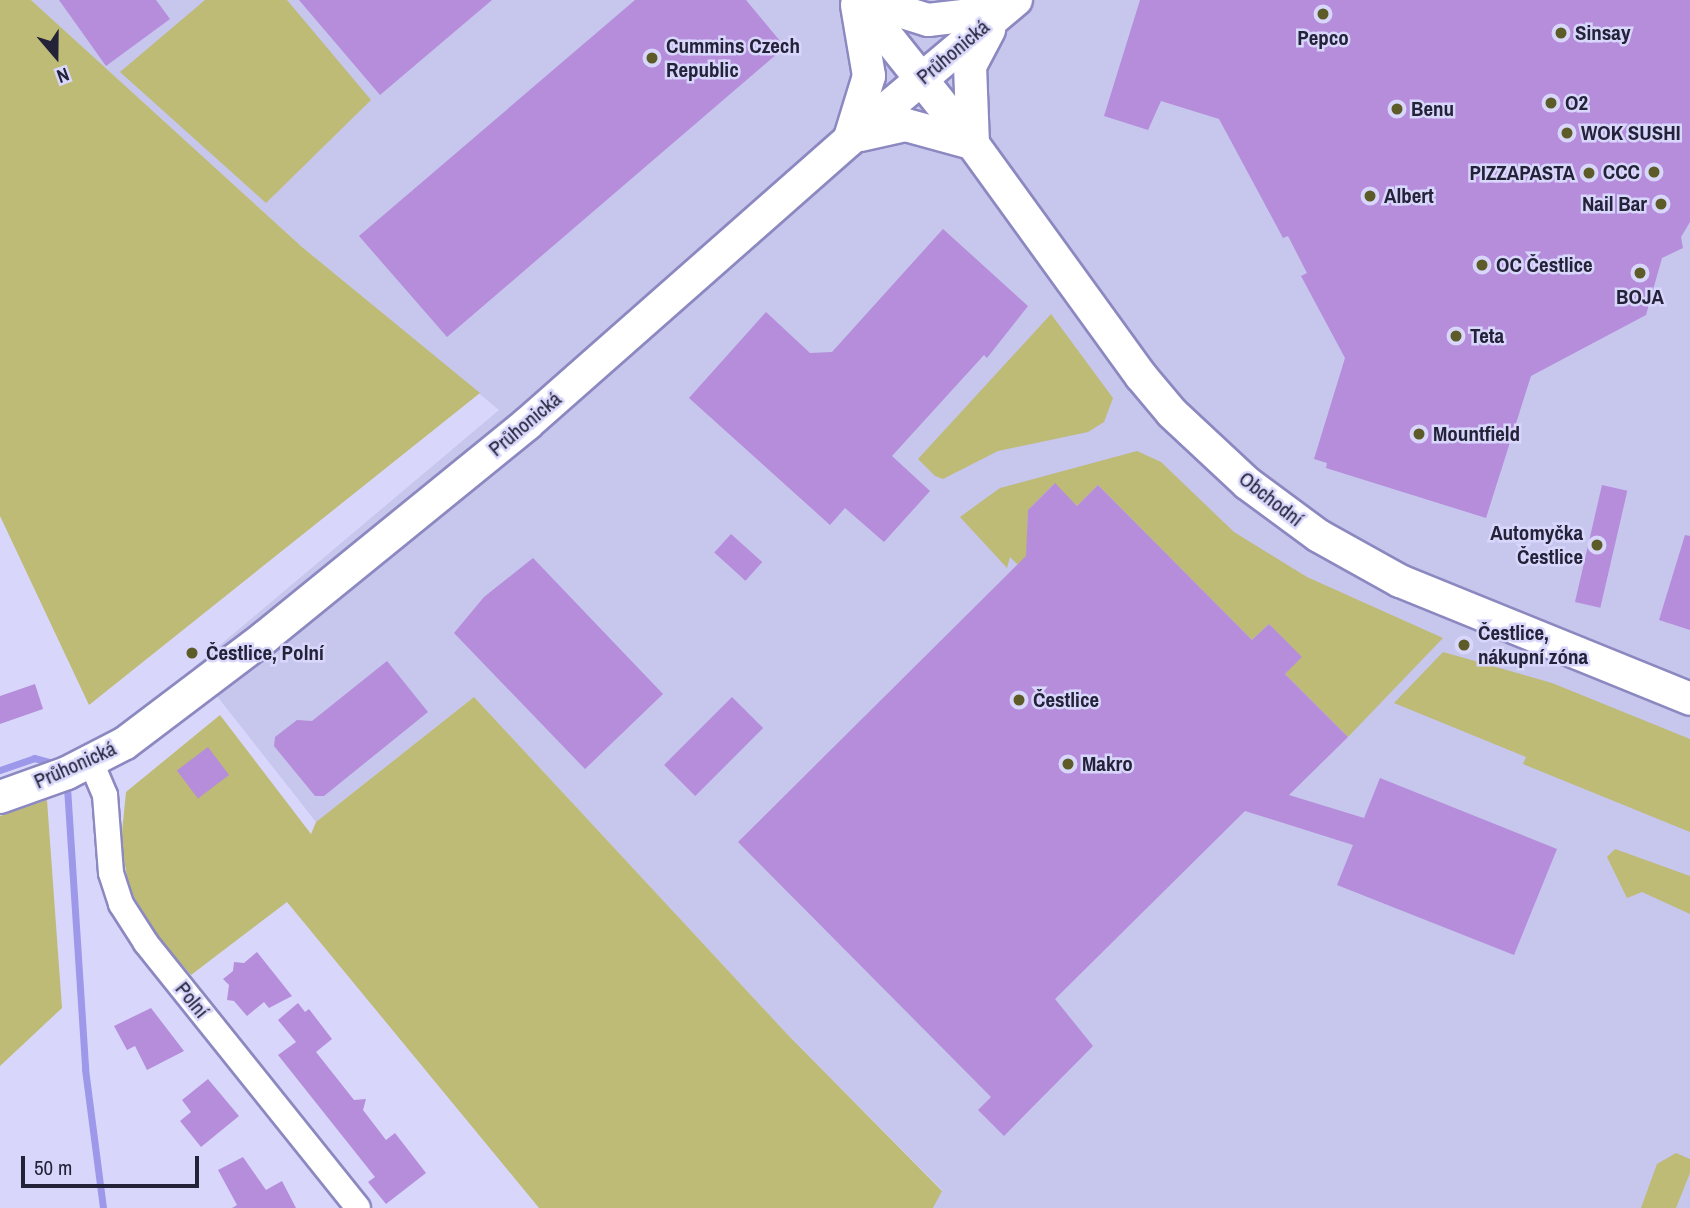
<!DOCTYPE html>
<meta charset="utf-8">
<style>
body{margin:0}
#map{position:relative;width:1690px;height:1208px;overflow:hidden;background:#d8d7fb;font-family:"Archivo Narrow",sans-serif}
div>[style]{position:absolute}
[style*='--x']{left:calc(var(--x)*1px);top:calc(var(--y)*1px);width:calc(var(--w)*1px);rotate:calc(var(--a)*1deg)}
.built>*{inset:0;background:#c7c6ed}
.green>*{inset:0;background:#bdbb76}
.stream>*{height:7px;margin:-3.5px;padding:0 3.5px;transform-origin:3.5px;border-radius:3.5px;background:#9e98ea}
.building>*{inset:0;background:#b58ddb;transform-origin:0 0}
.roads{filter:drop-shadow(2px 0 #8c88c0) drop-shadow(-2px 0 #8c88c0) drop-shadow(0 2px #8c88c0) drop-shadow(0 -2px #8c88c0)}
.minor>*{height:24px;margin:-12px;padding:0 12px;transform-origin:12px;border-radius:12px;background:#fff}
.tertiary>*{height:32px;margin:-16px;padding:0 16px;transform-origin:16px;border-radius:16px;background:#fff}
.dots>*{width:19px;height:19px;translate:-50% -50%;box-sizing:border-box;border:4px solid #d8d7fb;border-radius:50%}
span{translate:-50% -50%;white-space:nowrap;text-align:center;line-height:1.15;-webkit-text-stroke:5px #d8d7fb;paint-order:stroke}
.poi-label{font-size:21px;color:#242239;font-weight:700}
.left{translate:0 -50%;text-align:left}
.right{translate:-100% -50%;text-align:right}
.street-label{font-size:21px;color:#242239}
.north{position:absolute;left:21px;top:21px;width:70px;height:70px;-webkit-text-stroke:5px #d8d7fb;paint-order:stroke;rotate:160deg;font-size:19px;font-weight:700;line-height:28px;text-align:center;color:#242239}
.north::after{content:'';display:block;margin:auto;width:24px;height:32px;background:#242239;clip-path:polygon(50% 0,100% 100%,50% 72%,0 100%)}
.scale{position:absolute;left:21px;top:1156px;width:178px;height:32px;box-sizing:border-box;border:4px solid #242239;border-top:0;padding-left:9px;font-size:21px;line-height:24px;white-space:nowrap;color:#242239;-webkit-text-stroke:5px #d8d7fb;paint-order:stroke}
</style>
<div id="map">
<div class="built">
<i style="clip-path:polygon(31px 0,1690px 0,1690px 1208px,933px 1208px,942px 1190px,788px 1035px,474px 697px,316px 822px,194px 667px,499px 410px,302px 247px)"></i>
</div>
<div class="green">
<i style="clip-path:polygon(0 0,31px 0,302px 247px,480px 393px,89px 705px,0 516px)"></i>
<i style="clip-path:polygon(205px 0,287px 0,371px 100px,266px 203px,120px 72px)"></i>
<i style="clip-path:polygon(1051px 314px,1113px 398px,1104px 422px,1088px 432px,998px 451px,943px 479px,935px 476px,918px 459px)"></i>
<i style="clip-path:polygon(1137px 451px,1161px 462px,1234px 532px,1307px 577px,1443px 638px,1348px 737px,1285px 674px,1301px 657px,1269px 624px,1252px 640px,1098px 485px,1077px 506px,1054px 484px,1028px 510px,1027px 541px,1034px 549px,1018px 565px,1010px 557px,1007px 568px,960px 517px,1000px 488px)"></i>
<i style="clip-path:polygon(1443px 652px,1552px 683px,1690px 739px,1690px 832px,1523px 764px,1526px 757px,1394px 703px)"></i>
<i style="clip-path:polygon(474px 697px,788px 1035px,942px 1191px,933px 1208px,539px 1208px,287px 902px,191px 975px,157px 936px,129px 888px,121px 842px,126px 792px,220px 715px,311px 834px,316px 822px)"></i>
<i style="clip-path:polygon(47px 800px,62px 1008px,0 1066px,0 816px)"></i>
<i style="clip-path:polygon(1615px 849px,1690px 876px,1690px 914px,1642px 892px,1627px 898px,1607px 857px)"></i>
<i style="clip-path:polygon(1676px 1153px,1690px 1159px,1690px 1173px,1676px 1208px,1641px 1208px,1657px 1164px)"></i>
</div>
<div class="stream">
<i style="--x:0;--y:770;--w:36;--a:-19"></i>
<i style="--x:34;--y:758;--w:23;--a:15"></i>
<i style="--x:67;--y:787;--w:283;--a:86.3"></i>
<i style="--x:85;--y:1069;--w:140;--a:82.6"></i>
</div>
<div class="building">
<i style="clip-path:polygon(59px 0,156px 0,170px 19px,106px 66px)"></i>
<i style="clip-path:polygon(299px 0,492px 0,380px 95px)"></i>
<i style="clip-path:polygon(635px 0,746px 0,785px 47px,447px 337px,359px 236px)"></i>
<i style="clip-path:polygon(1140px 0,1690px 0,1690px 222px,1681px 237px,1683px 248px,1662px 258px,1646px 315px,1531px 376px,1486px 518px,1326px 468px,1327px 463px,1314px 459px,1345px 358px,1301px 276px,1307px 273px,1288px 236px,1283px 238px,1219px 119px,1161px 101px,1148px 130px,1104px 116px)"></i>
<i style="clip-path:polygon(943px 229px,1028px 306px,987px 358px,984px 355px,892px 456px,930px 491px,884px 542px,845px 508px,830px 525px,689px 398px,766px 312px,810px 353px,832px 352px)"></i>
<i style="clip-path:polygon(1055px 483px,1077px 506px,1098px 485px,1252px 640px,1269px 624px,1302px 657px,1285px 674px,1348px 737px,1289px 795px,1364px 818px,1380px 778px,1557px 849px,1514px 955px,1337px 885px,1353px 845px,1245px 811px,1055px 999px,1093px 1046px,1004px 1136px,978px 1110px,991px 1097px,738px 842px,1026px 556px,1028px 510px)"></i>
<i style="left:1602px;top:485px;width:26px;height:120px;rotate:13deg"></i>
<i style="left:731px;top:534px;width:42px;height:25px;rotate:42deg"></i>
<i style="clip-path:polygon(1685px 535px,1690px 536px,1690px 630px,1659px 620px)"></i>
<i style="clip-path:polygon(533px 558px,663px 694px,585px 769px,454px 633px,484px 597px)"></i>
<i style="clip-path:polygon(387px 661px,428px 712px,324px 796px,315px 796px,274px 746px,275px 737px,297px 720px,312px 721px)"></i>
<i style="clip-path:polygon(35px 684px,43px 709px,0 724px,0 696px)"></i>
<i style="left:732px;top:697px;width:44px;height:96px;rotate:45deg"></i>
<i style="left:208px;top:747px;width:35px;height:39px;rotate:53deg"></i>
<i style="clip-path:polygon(257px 952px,292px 996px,269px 1008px,264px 1002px,247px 1016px,234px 1001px,227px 1000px,229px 985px,223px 979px,233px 971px,234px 962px,244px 963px)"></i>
<i style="clip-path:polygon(298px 1003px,305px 1012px,309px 1009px,332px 1039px,316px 1052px,354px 1100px,366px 1099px,363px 1110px,386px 1140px,395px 1133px,426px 1173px,386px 1204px,368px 1182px,375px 1177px,278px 1055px,296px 1042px,278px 1020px)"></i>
<i style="clip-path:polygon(151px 1008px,184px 1051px,147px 1070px,135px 1046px,127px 1050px,114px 1026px)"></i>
<i style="clip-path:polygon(208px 1079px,239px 1116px,201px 1147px,180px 1121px,191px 1112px,182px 1100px)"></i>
<i style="clip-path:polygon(243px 1157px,266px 1190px,282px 1181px,296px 1208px,232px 1208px,237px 1205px,218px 1170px)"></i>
</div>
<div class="roads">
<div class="minor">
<i style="--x:91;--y:762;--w:36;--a:67"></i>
<i style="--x:105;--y:795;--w:78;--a:85.6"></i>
<i style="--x:111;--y:873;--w:33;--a:72"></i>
<i style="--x:121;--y:904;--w:46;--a:57.3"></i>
<i style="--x:146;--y:943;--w:339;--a:51.3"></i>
</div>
<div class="tertiary">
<i style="--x:858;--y:0;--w:184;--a:51.4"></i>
<i style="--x:973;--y:144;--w:286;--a:54.1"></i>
<i style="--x:1141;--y:376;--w:48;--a:50"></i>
<i style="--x:1172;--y:413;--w:103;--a:43"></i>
<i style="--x:1247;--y:483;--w:89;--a:36.4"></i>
<i style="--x:1319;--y:536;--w:93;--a:29.1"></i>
<i style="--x:1400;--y:581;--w:313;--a:22.1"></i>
<i style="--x:864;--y:0;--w:67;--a:17.4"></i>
<i style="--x:928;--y:20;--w:68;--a:-6.7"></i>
<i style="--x:860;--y:135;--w:47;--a:-12.3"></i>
<i style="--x:906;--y:125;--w:68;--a:15.3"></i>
<i style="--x:850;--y:138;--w:65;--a:-73"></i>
<i style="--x:869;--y:76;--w:72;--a:-99.6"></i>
<i style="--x:973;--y:144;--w:78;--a:-92.2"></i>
<i style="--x:970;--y:66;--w:41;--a:-62.2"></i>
<i style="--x:0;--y:797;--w:71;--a:-19.7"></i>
<i style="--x:67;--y:773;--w:65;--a:-27.3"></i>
<i style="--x:125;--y:743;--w:176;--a:-37.1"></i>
<i style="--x:265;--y:637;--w:338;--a:-39.1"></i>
<i style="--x:527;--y:424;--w:429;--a:-41.4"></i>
<i style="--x:849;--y:140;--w:218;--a:-40"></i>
</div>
</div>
<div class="dots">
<i style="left:1323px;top:14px;background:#5d5b28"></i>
<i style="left:1561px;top:33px;background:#5d5b28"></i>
<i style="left:652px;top:58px;background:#5d5b28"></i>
<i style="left:1551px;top:103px;background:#5d5b28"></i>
<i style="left:1397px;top:109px;background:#5d5b28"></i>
<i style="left:1567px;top:133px;background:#5d5b28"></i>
<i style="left:1654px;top:172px;background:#5d5b28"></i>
<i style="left:1589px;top:173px;background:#5d5b28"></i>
<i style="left:1370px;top:196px;background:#5d5b28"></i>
<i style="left:1661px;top:204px;background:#5d5b28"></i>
<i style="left:1482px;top:265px;background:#5d5b28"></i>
<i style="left:1640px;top:273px;background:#5d5b28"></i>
<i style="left:1456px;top:336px;background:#5d5b28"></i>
<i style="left:1419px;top:434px;background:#5d5b28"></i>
<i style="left:1597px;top:545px;background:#5d5b28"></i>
<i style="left:1464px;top:645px;background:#5d5b28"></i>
<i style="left:192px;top:653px;background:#5d5b28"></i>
<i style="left:1019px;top:700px;background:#5d5b28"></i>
<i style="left:1068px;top:764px;background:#5d5b28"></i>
</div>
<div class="poi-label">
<span class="left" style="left:1575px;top:33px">Sinsay</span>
<span style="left:1323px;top:38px">Pepco</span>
<span class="left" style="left:666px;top:58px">Cummins Czech<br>Republic</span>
<span class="left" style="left:1565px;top:103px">O2</span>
<span class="left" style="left:1411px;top:109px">Benu</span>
<span class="left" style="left:1581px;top:133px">WOK SUSHI</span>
<span class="right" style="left:1640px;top:172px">CCC</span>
<span class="right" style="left:1575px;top:173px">PIZZAPASTA</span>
<span class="left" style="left:1384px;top:196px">Albert</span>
<span class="right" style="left:1647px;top:204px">Nail Bar</span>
<span class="left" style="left:1496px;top:265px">OC Čestlice</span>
<span style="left:1640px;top:297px">BOJA</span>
<span class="left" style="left:1470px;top:336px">Teta</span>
<span class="left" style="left:1433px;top:434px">Mountfield</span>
<span class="right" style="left:1583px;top:545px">Automyčka<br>Čestlice</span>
<span class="left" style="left:1478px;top:645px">Čestlice,<br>nákupní zóna</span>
<span class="left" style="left:206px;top:653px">Čestlice, Polní</span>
<span class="left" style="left:1033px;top:700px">Čestlice</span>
<span class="left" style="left:1082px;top:764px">Makro</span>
</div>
<div class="street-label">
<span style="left:953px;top:52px;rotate:-40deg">Průhonická</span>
<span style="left:525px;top:424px;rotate:-40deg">Průhonická</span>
<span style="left:1271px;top:499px;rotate:38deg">Obchodní</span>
<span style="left:75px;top:765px;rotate:-24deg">Průhonická</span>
<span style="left:192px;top:1000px;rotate:51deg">Polní</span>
</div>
<div class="north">N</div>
<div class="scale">50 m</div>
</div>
